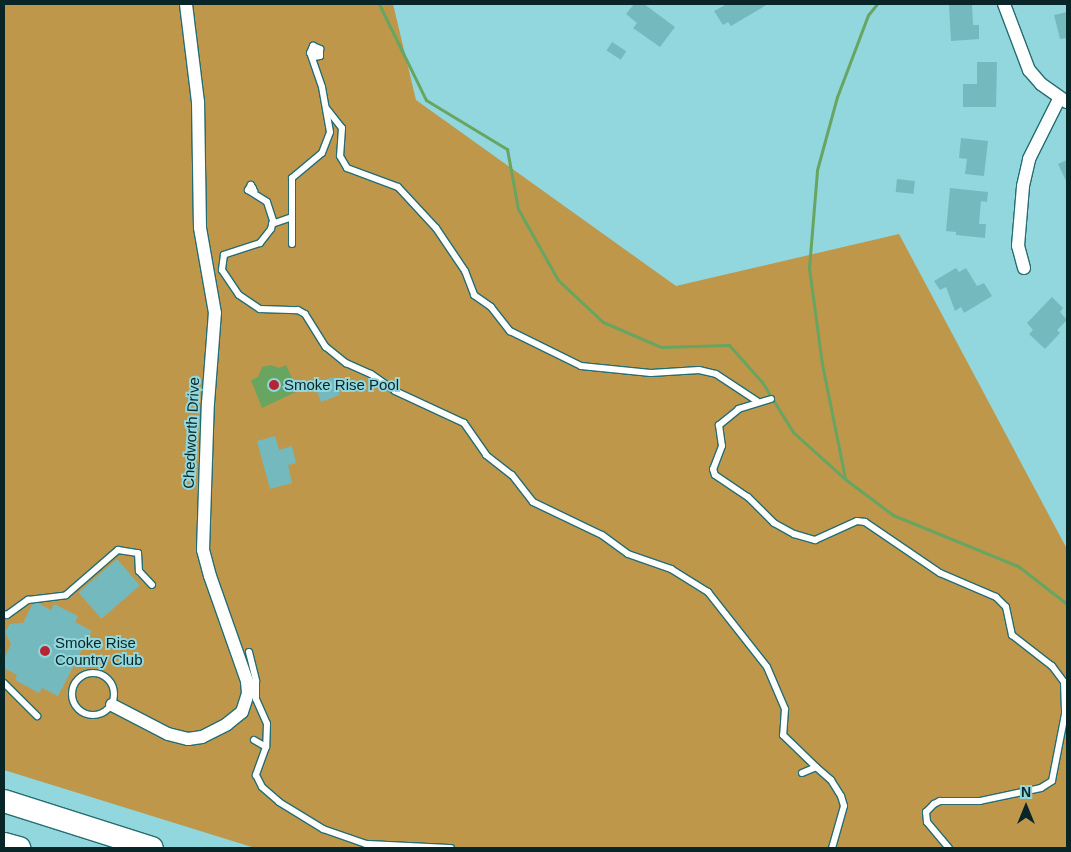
<!DOCTYPE html>
<style>
body{margin:0}
#map{position:relative;width:1071px;height:852px;overflow:hidden;background:#91d7dd;font-family:Helvetica,sans-serif}
div>[style]{position:absolute}
[style*='--x']{left:calc(var(--x)*1px);top:calc(var(--y)*1px);width:calc(var(--w)*1px);rotate:calc(var(--a)*1deg)}
.green>*{inset:0;background:#be974b}
.water>*{inset:0;background:#67a561}
.stream>*{height:3px;margin:-1.5px;padding:0 1.5px;transform-origin:1.5px;border-radius:1.5px;background:#67a561}
.building>*{inset:0;background:#74b9be;transform-origin:0 0}
.roads{filter:drop-shadow(1px 0 #256d72) drop-shadow(-1px 0 #256d72) drop-shadow(0 1px #256d72) drop-shadow(0 -1px #256d72)}
.service>*{height:6px;margin:-3px;padding:0 3px;transform-origin:3px;border-radius:3px;background:#fff}
.service>.ring{margin:-3px;padding:0;box-sizing:content-box;background:none;border:6px solid #fff;border-radius:50%}
.minor>*{height:12px;margin:-6px;padding:0 6px;transform-origin:6px;border-radius:6px;background:#fff}
.motorway>*{height:22px;margin:-11px;padding:0 11px;transform-origin:11px;border-radius:11px;background:#fff}
.dots>*{width:14px;height:14px;translate:-50% -50%;box-sizing:border-box;border:2px solid #91d7dd;border-radius:50%}
span{translate:-50% -50%;white-space:nowrap;text-align:center;line-height:1.15;-webkit-text-stroke:4px #91d7dd;paint-order:stroke}
.poi-label{font-size:15px;color:#082628}
.left{translate:0 -50%;text-align:left}
.street-label{font-size:15px;color:#082628}
.frame{position:absolute;inset:0;border:5px solid #082628;pointer-events:none}
.north{position:absolute;left:1001px;top:782px;width:50px;height:50px;-webkit-text-stroke:4px #91d7dd;paint-order:stroke;rotate:0deg;font-size:14px;font-weight:700;line-height:20px;text-align:center;color:#082628}
.north::after{content:'';display:block;margin:auto;width:18px;height:22px;background:#082628;clip-path:polygon(50% 0,100% 100%,50% 72%,0 100%)}
</style>
<div id="map">
<div class="green">
<i style="clip-path:polygon(4px 4px,393px 4px,416px 100px,676px 286px,899px 234px,1067px 549px,1067px 848px,255px 848px,4px 770px)"></i>
</div>
<div class="water">
<i style="clip-path:polygon(271px 365px,279px 368px,286px 365px,298px 391px,262px 408px,251px 380px,258px 377px,262px 367px)"></i>
</div>
<div class="stream">
<i style="--x:379;--y:4;--w:107;--a:63.9"></i>
<i style="--x:426;--y:100;--w:95;--a:31.2"></i>
<i style="--x:507;--y:149;--w:61;--a:79.6"></i>
<i style="--x:518;--y:209;--w:81;--a:60.6"></i>
<i style="--x:558;--y:280;--w:62;--a:43"></i>
<i style="--x:603;--y:322;--w:63;--a:23.3"></i>
<i style="--x:661;--y:347;--w:68;--a:-1.7"></i>
<i style="--x:729;--y:345;--w:50;--a:48.3"></i>
<i style="--x:762;--y:382;--w:59;--a:58.2"></i>
<i style="--x:793;--y:432;--w:70;--a:42.1"></i>
<i style="--x:845;--y:479;--w:60;--a:36.9"></i>
<i style="--x:893;--y:515;--w:135;--a:22.2"></i>
<i style="--x:1018;--y:566;--w:62;--a:37.8"></i>
<i style="--x:845;--y:478;--w:116;--a:-101.4"></i>
<i style="--x:822;--y:364;--w:97;--a:-97.7"></i>
<i style="--x:809;--y:268;--w:98;--a:-85.3"></i>
<i style="--x:817;--y:170;--w:76;--a:-74.7"></i>
<i style="--x:837;--y:97;--w:88;--a:-69.3"></i>
<i style="--x:868;--y:15;--w:14;--a:-51"></i>
</div>
<div class="building">
<i style="clip-path:polygon(634px 4px,644px 4px,675px 27px,660px 47px,633px 28px,637px 23px,626px 14px)"></i>
<i style="clip-path:polygon(727px 4px,768px 4px,731px 26px,728px 22px,723px 25px,714px 11px)"></i>
<i style="clip-path:polygon(972px 4px,973px 25px,979px 25px,979px 39px,951px 41px,949px 5px)"></i>
<i style="clip-path:polygon(1067px 12px,1067px 38px,1060px 39px,1054px 15px)"></i>
<i style="left:612px;top:42px;width:17px;height:10px;rotate:33deg"></i>
<i style="clip-path:polygon(977px 62px,997px 62px,996px 107px,963px 107px,963px 84px,977px 84px)"></i>
<i style="clip-path:polygon(961px 138px,988px 141px,984px 176px,965px 174px,967px 159px,959px 158px)"></i>
<i style="clip-path:polygon(1067px 160px,1067px 183px,1058px 164px)"></i>
<i style="left:897px;top:179px;width:18px;height:13px;rotate:6deg"></i>
<i style="clip-path:polygon(950px 188px,988px 192px,987px 202px,981px 201px,979px 224px,986px 224px,985px 238px,956px 235px,956px 232px,946px 231px)"></i>
<i style="clip-path:polygon(956px 268px,959px 272px,966px 268px,977px 286px,984px 283px,992px 296px,964px 313px,961px 307px,955px 311px,946px 287px,940px 290px,934px 281px)"></i>
<i style="clip-path:polygon(1052px 297px,1063px 308px,1060px 312px,1067px 320px,1057px 330px,1060px 333px,1045px 349px,1029px 334px,1033px 330px,1027px 323px)"></i>
<i style="left:333px;top:377px;width:19px;height:20px;rotate:69deg"></i>
<i style="clip-path:polygon(275px 436px,279px 450px,292px 446px,296px 463px,288px 465px,292px 483px,270px 489px,257px 441px)"></i>
<i style="left:117px;top:559px;width:35px;height:51px;rotate:49deg"></i>
<i style="clip-path:polygon(34px 601px,51px 610px,54px 604px,78px 616px,75px 622px,92px 631px,58px 696px,42px 688px,39px 693px,15px 680px,17px 675px,4px 668px,4px 659px,11px 644px,5px 632px,10px 624px,23px 623px)"></i>
</div>
<div class="roads">
<div class="service">
<i style="--x:327;--y:109;--w:24;--a:52"></i>
<i style="--x:342;--y:128;--w:28;--a:94"></i>
<i style="--x:340;--y:156;--w:14;--a:60"></i>
<i style="--x:347;--y:168;--w:54;--a:20.4"></i>
<i style="--x:398;--y:187;--w:56;--a:47.2"></i>
<i style="--x:436;--y:228;--w:52;--a:56"></i>
<i style="--x:465;--y:271;--w:26;--a:69"></i>
<i style="--x:474;--y:295;--w:21;--a:35"></i>
<i style="--x:491;--y:307;--w:31;--a:52"></i>
<i style="--x:510;--y:331;--w:79;--a:26.2"></i>
<i style="--x:581;--y:366;--w:70;--a:5.7"></i>
<i style="--x:651;--y:373;--w:48;--a:-3.6"></i>
<i style="--x:699;--y:370;--w:17;--a:13"></i>
<i style="--x:716;--y:374;--w:49;--a:33.4"></i>
<i style="--x:253;--y:188;--w:2;--a:153"></i>
<i style="--x:251;--y:189;--w:4;--a:34"></i>
<i style="--x:254;--y:191;--w:7;--a:-117"></i>
<i style="--x:251;--y:185;--w:6;--a:121"></i>
<i style="--x:248;--y:190;--w:22;--a:32"></i>
<i style="--x:267;--y:202;--w:20;--a:72"></i>
<i style="--x:273;--y:221;--w:8;--a:104"></i>
<i style="--x:271;--y:229;--w:18;--a:128"></i>
<i style="--x:260;--y:243;--w:38;--a:162"></i>
<i style="--x:224;--y:255;--w:15;--a:98"></i>
<i style="--x:222;--y:270;--w:30;--a:56"></i>
<i style="--x:239;--y:295;--w:25;--a:34"></i>
<i style="--x:260;--y:309;--w:38;--a:2"></i>
<i style="--x:298;--y:310;--w:8;--a:30"></i>
<i style="--x:305;--y:314;--w:39;--a:58"></i>
<i style="--x:326;--y:347;--w:26;--a:39"></i>
<i style="--x:346;--y:363;--w:27;--a:24"></i>
<i style="--x:371;--y:374;--w:29;--a:35"></i>
<i style="--x:395;--y:391;--w:76;--a:24.9"></i>
<i style="--x:464;--y:423;--w:39;--a:55"></i>
<i style="--x:486;--y:455;--w:33;--a:38"></i>
<i style="--x:512;--y:475;--w:34;--a:52"></i>
<i style="--x:533;--y:502;--w:76;--a:25.6"></i>
<i style="--x:602;--y:535;--w:32;--a:36"></i>
<i style="--x:628;--y:554;--w:46;--a:19.2"></i>
<i style="--x:671;--y:569;--w:44;--a:31.9"></i>
<i style="--x:708;--y:592;--w:95;--a:51.8"></i>
<i style="--x:767;--y:667;--w:46;--a:66.8"></i>
<i style="--x:785;--y:709;--w:26;--a:94"></i>
<i style="--x:783;--y:735;--w:46;--a:44.1"></i>
<i style="--x:292;--y:217;--w:39;--a:-90"></i>
<i style="--x:292;--y:178;--w:39;--a:-40"></i>
<i style="--x:322;--y:153;--w:22;--a:-69"></i>
<i style="--x:330;--y:132;--w:46;--a:-100.1"></i>
<i style="--x:322;--y:87;--w:36;--a:-109"></i>
<i style="--x:310;--y:53;--w:8;--a:-67"></i>
<i style="--x:313;--y:46;--w:8;--a:23"></i>
<i style="--x:320;--y:49;--w:7;--a:90"></i>
<i style="--x:320;--y:56;--w:6;--a:171"></i>
<i style="--x:314;--y:57;--w:8;--a:-90"></i>
<i style="--x:314;--y:49;--w:4;--a:0"></i>
<i style="--x:318;--y:49;--w:4;--a:76"></i>
<i style="--x:319;--y:53;--w:4;--a:146"></i>
<i style="--x:316;--y:55;--w:3;--a:-108"></i>
<i style="--x:272;--y:224;--w:21;--a:-19"></i>
<i style="--x:292;--y:217;--w:27;--a:90"></i>
<i style="--x:771;--y:399;--w:34;--a:163"></i>
<i style="--x:739;--y:409;--w:26;--a:141"></i>
<i style="--x:719;--y:425;--w:21;--a:82"></i>
<i style="--x:722;--y:446;--w:25;--a:111"></i>
<i style="--x:713;--y:469;--w:6;--a:72"></i>
<i style="--x:715;--y:475;--w:40;--a:34"></i>
<i style="--x:748;--y:497;--w:37;--a:45"></i>
<i style="--x:774;--y:523;--w:23;--a:29"></i>
<i style="--x:794;--y:534;--w:22;--a:16"></i>
<i style="--x:815;--y:540;--w:46;--a:-24.3"></i>
<i style="--x:857;--y:521;--w:8;--a:7"></i>
<i style="--x:865;--y:522;--w:91;--a:34.2"></i>
<i style="--x:940;--y:573;--w:61;--a:23.2"></i>
<i style="--x:996;--y:597;--w:14;--a:45"></i>
<i style="--x:1006;--y:607;--w:29;--a:78"></i>
<i style="--x:1012;--y:635;--w:51;--a:37.8"></i>
<i style="--x:1052;--y:666;--w:20;--a:53"></i>
<i style="--x:1064;--y:682;--w:32;--a:88"></i>
<i style="--x:1065;--y:714;--w:68;--a:101"></i>
<i style="--x:1052;--y:781;--w:13;--a:148"></i>
<i style="--x:1041;--y:788;--w:62;--a:168"></i>
<i style="--x:980;--y:801;--w:40;--a:180"></i>
<i style="--x:940;--y:801;--w:7;--a:153"></i>
<i style="--x:934;--y:804;--w:11;--a:135"></i>
<i style="--x:926;--y:812;--w:10;--a:84"></i>
<i style="--x:927;--y:822;--w:34;--a:50"></i>
<i style="--x:4;--y:614;--w:3;--a:18"></i>
<i style="--x:7;--y:615;--w:26;--a:-36"></i>
<i style="--x:28;--y:600;--w:38;--a:-7"></i>
<i style="--x:66;--y:595;--w:69;--a:-40.9"></i>
<i style="--x:118;--y:550;--w:20;--a:9"></i>
<i style="--x:138;--y:553;--w:18;--a:87"></i>
<i style="--x:139;--y:571;--w:19;--a:47"></i>
<i style="--x:249;--y:652;--w:30;--a:76"></i>
<i style="--x:256;--y:681;--w:18;--a:90"></i>
<i style="--x:256;--y:699;--w:27;--a:66"></i>
<i style="--x:267;--y:724;--w:23;--a:92"></i>
<i class="ring" style="left:72px;top:673px;width:36px;height:36px"></i>
<i style="--x:4;--y:683;--w:47;--a:45"></i>
<i style="--x:254;--y:740;--w:14;--a:30"></i>
<i style="--x:266;--y:747;--w:30;--a:110"></i>
<i style="--x:256;--y:775;--w:13;--a:63"></i>
<i style="--x:262;--y:787;--w:23;--a:41"></i>
<i style="--x:279;--y:802;--w:52;--a:31.5"></i>
<i style="--x:323;--y:829;--w:46;--a:19.2"></i>
<i style="--x:366;--y:844;--w:85;--a:2.7"></i>
<i style="--x:802;--y:773;--w:15;--a:-23"></i>
<i style="--x:816;--y:767;--w:20;--a:41"></i>
<i style="--x:831;--y:780;--w:19;--a:58"></i>
<i style="--x:841;--y:796;--w:10;--a:73"></i>
<i style="--x:844;--y:806;--w:44;--a:105.9"></i>
</div>
<div class="minor">
<i style="--x:1004;--y:4;--w:71;--a:69.3"></i>
<i style="--x:1029;--y:70;--w:18;--a:49"></i>
<i style="--x:1041;--y:84;--w:32;--a:35"></i>
<i style="--x:1024;--y:268;--w:23;--a:-105"></i>
<i style="--x:1018;--y:246;--w:60;--a:-85.2"></i>
<i style="--x:1023;--y:186;--w:28;--a:-77"></i>
<i style="--x:1029;--y:159;--w:67;--a:-63.4"></i>
<i style="--x:112;--y:705;--w:63;--a:27.4"></i>
<i style="--x:168;--y:734;--w:21;--a:14"></i>
<i style="--x:188;--y:739;--w:14;--a:-8"></i>
<i style="--x:202;--y:737;--w:28;--a:-27"></i>
<i style="--x:227;--y:724;--w:19;--a:-39"></i>
<i style="--x:242;--y:712;--w:20;--a:-72"></i>
<i style="--x:248;--y:693;--w:12;--a:-95"></i>
<i style="--x:247;--y:681;--w:111;--a:-109.4"></i>
<i style="--x:210;--y:576;--w:27;--a:-105"></i>
<i style="--x:203;--y:550;--w:147;--a:-88.1"></i>
<i style="--x:208;--y:403;--w:90;--a:-85.6"></i>
<i style="--x:215;--y:313;--w:86;--a:-100"></i>
<i style="--x:200;--y:228;--w:126;--a:-90.9"></i>
<i style="--x:198;--y:102;--w:99;--a:-97"></i>
</div>
<div class="motorway">
<i style="--x:4;--y:801;--w:155;--a:17.6"></i>
<i style="--x:4;--y:844;--w:16;--a:15"></i>
</div>
</div>
<div class="dots">
<i style="left:274px;top:385px;background:#b72533"></i>
<i style="left:45px;top:651px;background:#b72533"></i>
</div>
<div class="poi-label">
<span class="left" style="left:284px;top:385px">Smoke Rise Pool</span>
<span class="left" style="left:55px;top:651px">Smoke Rise<br>Country Club</span>
</div>
<div class="street-label">
<span style="left:191px;top:433px;rotate:-87deg">Chedworth Drive</span>
</div>
<div class="frame"></div>
<div class="north">N</div>
</div>
